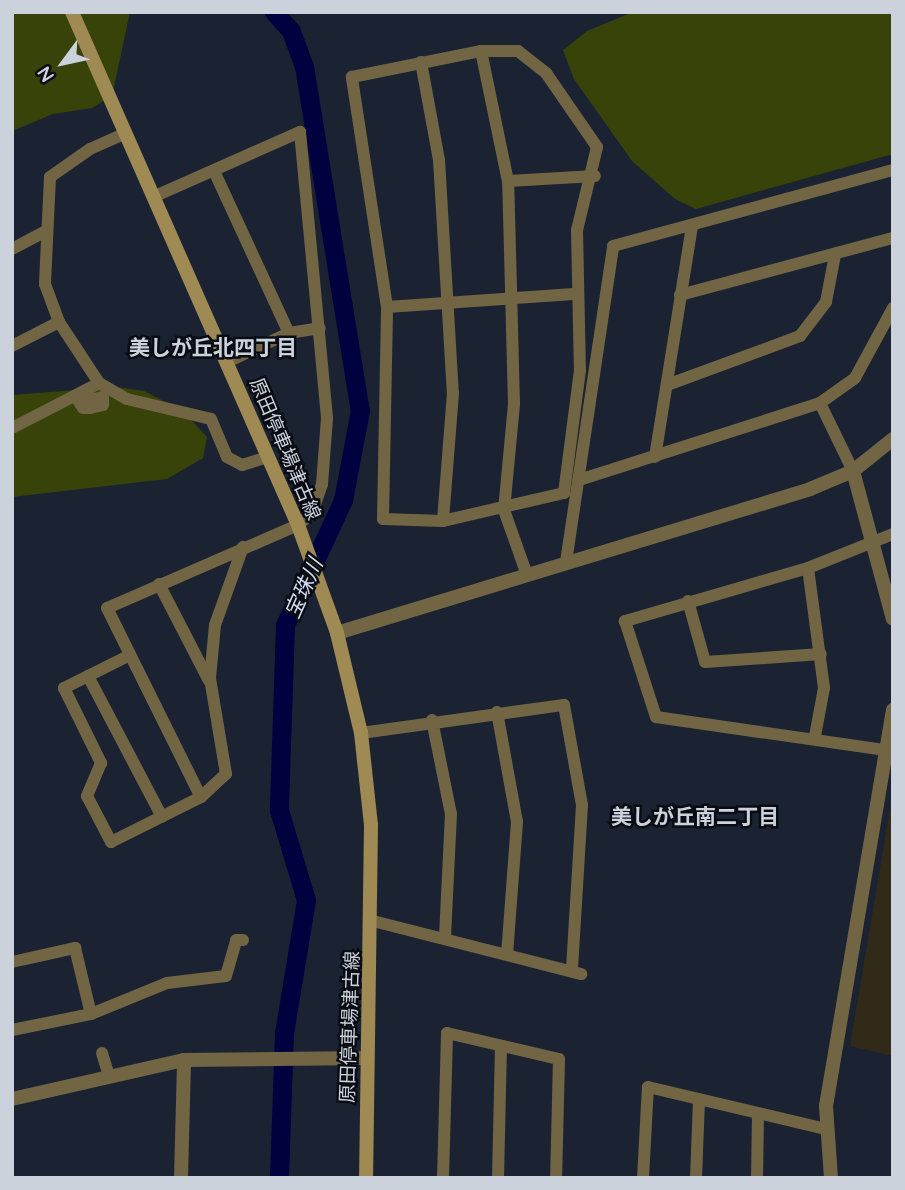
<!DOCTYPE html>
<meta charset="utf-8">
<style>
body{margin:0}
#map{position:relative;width:905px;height:1190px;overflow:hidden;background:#1b2333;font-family:Quicksand,"Noto Sans JP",sans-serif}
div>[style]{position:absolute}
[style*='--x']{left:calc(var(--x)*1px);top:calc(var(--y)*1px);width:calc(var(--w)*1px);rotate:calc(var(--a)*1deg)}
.education>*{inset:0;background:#312a19}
.green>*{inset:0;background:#374308}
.river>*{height:19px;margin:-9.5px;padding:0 9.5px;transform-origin:9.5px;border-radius:9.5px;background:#00013f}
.minor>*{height:12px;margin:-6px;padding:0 6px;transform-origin:6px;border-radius:6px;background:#726543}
.tertiary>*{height:14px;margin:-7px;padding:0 7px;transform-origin:7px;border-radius:7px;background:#726543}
.secondary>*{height:14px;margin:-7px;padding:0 7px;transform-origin:7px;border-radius:7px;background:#9f8a53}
span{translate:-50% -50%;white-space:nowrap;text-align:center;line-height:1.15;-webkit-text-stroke:5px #090d13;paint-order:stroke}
.street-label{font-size:19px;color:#ccd2dc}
.neighbourhood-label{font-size:21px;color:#ccd2dc;font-weight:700}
.water-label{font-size:21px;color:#d3ddf1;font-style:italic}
.frame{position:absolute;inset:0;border:14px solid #ccd2dc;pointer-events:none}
.north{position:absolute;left:28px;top:28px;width:70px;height:70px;-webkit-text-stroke:5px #090d13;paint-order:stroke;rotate:237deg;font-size:19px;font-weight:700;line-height:28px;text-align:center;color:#ccd2dc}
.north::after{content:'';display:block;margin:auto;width:24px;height:32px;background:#ccd2dc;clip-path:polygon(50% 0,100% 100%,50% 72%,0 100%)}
</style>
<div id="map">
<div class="education">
<i style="clip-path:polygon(893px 791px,893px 1056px,850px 1046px)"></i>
</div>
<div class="green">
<i style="clip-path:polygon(12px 12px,130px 12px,112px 96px,92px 108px,53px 114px,12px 131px)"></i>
<i style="clip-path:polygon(633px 12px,893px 12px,893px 154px,696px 209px,675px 199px,632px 161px,574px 79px,563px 50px,587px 31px)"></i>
<i style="clip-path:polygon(116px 387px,144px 391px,183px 411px,207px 437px,203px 458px,167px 479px,12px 497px,12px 395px)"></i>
</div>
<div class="river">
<i style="--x:274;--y:12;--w:25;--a:48"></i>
<i style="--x:291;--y:31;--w:37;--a:70"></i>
<i style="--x:304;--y:66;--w:349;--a:80.8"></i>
<i style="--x:360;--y:410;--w:92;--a:100.7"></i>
<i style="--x:343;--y:500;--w:138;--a:114.9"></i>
<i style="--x:285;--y:625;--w:185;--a:91.9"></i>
<i style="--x:279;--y:810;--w:94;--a:73.3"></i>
<i style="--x:306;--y:900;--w:135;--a:99.4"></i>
<i style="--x:284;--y:1033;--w:145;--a:92"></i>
</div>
<div class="minor">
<i style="--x:481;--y:51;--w:37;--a:0"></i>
<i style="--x:518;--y:51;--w:36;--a:38"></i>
<i style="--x:546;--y:73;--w:90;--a:55.4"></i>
<i style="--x:597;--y:147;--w:85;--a:103.5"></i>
<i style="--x:577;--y:230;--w:140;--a:88.8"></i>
<i style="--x:580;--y:370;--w:124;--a:97.4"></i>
<i style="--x:564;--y:493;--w:124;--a:167"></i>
<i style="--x:443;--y:521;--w:60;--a:-178.1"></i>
<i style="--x:383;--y:519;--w:212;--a:-88.9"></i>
<i style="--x:387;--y:307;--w:233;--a:-98.7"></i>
<i style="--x:352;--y:77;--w:132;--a:-11.4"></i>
<i style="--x:481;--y:51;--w:133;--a:78.3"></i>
<i style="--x:421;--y:62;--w:100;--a:79.6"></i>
<i style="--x:439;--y:160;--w:233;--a:86.6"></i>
<i style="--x:453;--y:393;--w:128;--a:94.5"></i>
<i style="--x:126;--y:133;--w:39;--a:156"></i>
<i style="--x:90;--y:149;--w:49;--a:145"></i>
<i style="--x:50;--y:177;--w:107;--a:92.7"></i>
<i style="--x:45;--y:284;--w:40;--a:69.8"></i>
<i style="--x:59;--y:322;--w:73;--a:56.7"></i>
<i style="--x:99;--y:383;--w:32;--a:30"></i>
<i style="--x:127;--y:399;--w:86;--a:13.4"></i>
<i style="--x:211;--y:419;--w:41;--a:67.2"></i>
<i style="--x:227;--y:457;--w:17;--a:28"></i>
<i style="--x:242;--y:465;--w:28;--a:-17"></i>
<i style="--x:214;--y:171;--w:179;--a:65.2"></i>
<i style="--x:153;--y:197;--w:161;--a:-23.9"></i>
<i style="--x:300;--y:132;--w:287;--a:84.6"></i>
<i style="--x:327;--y:418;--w:66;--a:94.3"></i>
<i style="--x:322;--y:484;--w:31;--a:109"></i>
<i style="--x:312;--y:513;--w:18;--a:139"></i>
<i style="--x:298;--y:525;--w:208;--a:156.5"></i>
<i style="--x:107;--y:608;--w:211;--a:63.6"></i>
<i style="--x:12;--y:249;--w:36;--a:-28"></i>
<i style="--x:680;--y:295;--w:220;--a:-15"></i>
<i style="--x:387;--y:307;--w:187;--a:-4"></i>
<i style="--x:12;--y:346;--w:53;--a:-27.1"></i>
<i style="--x:227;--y:362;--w:68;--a:-25.1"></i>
<i style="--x:289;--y:333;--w:31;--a:-9"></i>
<i style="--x:667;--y:385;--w:142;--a:-20.2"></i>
<i style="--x:800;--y:336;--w:43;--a:-52.6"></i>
<i style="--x:826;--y:302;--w:48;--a:-79.2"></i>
<i style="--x:75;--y:396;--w:14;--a:56"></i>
<i style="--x:83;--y:408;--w:7;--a:0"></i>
<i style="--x:90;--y:408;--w:13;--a:-13"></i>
<i style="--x:103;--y:405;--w:8;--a:-90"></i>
<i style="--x:103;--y:397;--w:14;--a:168"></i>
<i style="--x:89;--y:400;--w:8;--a:83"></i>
<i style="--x:820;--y:403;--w:76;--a:64.1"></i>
<i style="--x:12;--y:428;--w:98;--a:-27.3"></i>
<i style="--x:655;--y:457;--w:235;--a:-80.9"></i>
<i style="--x:579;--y:480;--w:253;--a:-17.7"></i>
<i style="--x:820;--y:403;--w:43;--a:-35.5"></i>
<i style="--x:855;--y:378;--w:80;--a:-61.5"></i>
<i style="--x:893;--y:534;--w:92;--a:158.2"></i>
<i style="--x:808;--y:568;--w:191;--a:163.8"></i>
<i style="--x:625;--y:621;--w:101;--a:72.1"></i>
<i style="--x:656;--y:717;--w:239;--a:8.2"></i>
<i style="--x:566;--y:562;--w:319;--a:-81.5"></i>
<i style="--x:613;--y:246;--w:290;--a:-15.2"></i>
<i style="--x:808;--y:568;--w:121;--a:82.4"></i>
<i style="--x:824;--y:688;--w:49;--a:100.6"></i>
<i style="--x:527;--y:575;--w:69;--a:-109.5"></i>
<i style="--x:504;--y:510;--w:106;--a:-84.6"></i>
<i style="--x:514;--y:404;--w:223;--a:-91.5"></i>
<i style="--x:508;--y:181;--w:87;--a:-3.3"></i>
<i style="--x:159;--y:584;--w:109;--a:62.7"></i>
<i style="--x:688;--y:601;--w:63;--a:74.4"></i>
<i style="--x:705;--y:662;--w:116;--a:-3.9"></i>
<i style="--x:130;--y:655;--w:74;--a:153.4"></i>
<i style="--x:64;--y:688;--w:84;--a:63.7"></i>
<i style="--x:101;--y:763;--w:36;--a:113"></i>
<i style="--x:87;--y:796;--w:52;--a:62.4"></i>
<i style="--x:111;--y:842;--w:101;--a:-26.6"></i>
<i style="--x:201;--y:797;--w:34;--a:-43"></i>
<i style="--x:226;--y:774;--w:97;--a:-99.5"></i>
<i style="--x:210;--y:678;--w:53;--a:-84.6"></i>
<i style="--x:215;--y:625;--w:83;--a:-70.3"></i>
<i style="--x:88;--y:676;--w:159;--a:62.3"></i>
<i style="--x:497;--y:712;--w:112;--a:79.7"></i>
<i style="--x:517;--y:822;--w:132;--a:94.3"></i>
<i style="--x:432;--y:720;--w:96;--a:78.6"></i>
<i style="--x:451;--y:814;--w:123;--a:92.8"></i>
<i style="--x:361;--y:733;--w:205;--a:-7.9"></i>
<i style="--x:564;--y:705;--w:102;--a:79.8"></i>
<i style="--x:582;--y:805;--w:165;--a:93.5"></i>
<i style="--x:373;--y:921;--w:215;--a:14.3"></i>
<i style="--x:12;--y:962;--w:65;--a:-12.5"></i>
<i style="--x:75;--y:948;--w:68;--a:76.4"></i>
<i style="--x:12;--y:1030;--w:81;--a:-11.4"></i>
<i style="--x:91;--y:1014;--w:82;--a:-22.2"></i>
<i style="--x:167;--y:983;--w:59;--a:-6.8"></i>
<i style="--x:226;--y:976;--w:37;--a:-74"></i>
<i style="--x:236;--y:940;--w:7;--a:0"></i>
<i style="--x:102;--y:1053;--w:24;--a:73"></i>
<i style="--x:443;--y:1178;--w:145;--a:-88.4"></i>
<i style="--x:447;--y:1033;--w:115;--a:13.1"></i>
<i style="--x:559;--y:1059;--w:119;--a:91.4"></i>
<i style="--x:498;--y:1178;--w:130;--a:-88.7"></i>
<i style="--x:643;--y:1178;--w:91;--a:-86.9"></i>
<i style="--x:648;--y:1087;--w:182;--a:13.3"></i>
<i style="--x:696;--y:1178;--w:78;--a:-87.8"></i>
<i style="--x:757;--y:1178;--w:62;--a:-89.1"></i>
</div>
<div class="tertiary">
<i style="--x:853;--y:471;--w:153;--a:74.9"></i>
<i style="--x:337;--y:633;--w:494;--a:-16.9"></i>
<i style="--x:810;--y:489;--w:47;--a:-22.7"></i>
<i style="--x:853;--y:471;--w:51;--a:-38.7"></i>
<i style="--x:12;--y:1099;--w:176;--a:-12.8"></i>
<i style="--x:184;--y:1060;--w:183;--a:-0.6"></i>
<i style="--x:181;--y:1178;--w:118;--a:-88.5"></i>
<i style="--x:831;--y:1178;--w:72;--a:-94"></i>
<i style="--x:826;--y:1106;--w:402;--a:-80.4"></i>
</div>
<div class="secondary">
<i style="--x:72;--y:12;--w:561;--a:66.22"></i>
<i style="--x:298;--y:525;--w:115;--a:70.1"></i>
<i style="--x:337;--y:633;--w:103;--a:76.5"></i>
<i style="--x:361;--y:733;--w:93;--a:83.8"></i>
<i style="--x:371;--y:825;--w:353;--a:90.8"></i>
</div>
<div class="street-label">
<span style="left:285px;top:449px;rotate:67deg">原田停車場津古線</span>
<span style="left:350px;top:1027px;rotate:-88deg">原田停車場津古線</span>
</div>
<div class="neighbourhood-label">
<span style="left:213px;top:347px">美しが丘北四丁目</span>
<span style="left:695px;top:816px">美しが丘南二丁目</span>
</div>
<div class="water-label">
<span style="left:303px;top:588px;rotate:-66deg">宝珠川</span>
</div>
<div class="frame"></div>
<div class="north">N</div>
</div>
